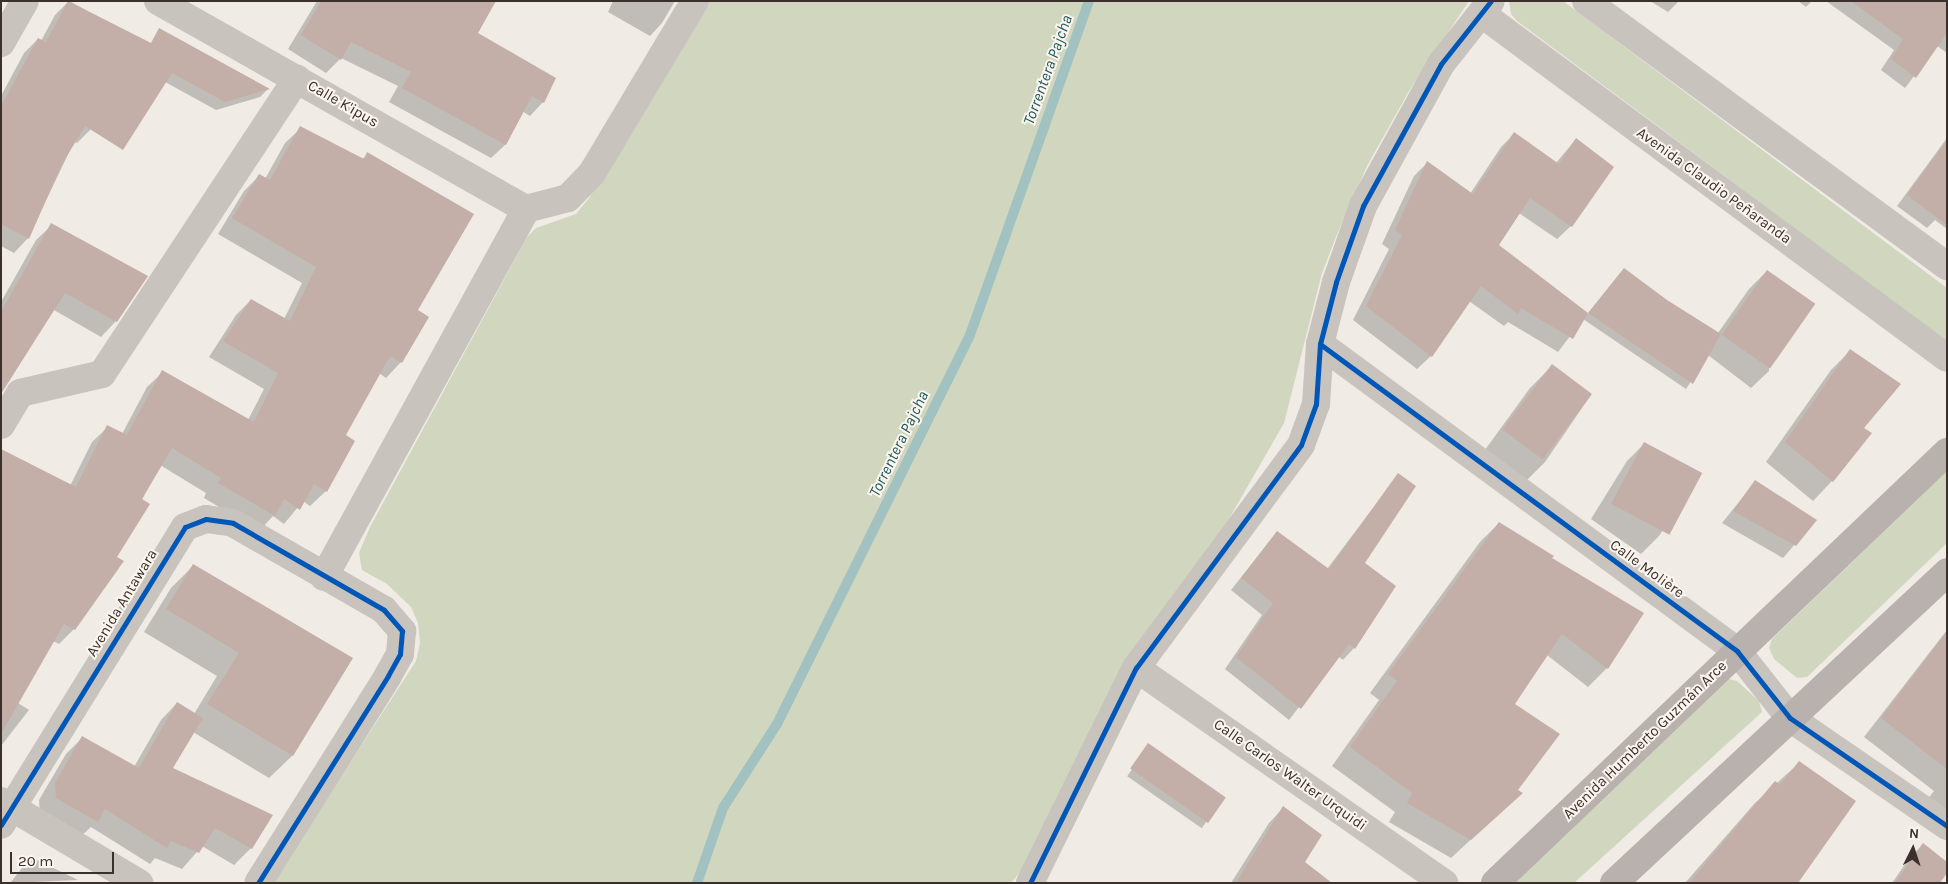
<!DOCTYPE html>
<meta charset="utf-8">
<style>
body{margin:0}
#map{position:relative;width:1948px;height:884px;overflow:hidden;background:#f0ebe5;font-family:Karla,sans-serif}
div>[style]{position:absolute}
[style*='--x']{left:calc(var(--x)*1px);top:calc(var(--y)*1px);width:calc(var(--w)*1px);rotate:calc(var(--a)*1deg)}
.green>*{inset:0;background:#d1d6bf}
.shadow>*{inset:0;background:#0003;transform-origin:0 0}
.stream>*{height:10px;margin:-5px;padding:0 5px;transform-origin:5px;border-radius:5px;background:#a1c2c1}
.building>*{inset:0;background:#c3afa7;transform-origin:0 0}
.minor>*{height:28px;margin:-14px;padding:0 14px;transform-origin:14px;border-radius:14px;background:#c9c3be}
.major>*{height:28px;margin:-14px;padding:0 14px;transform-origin:14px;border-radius:14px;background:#b8b1ad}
.cycleway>*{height:5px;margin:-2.5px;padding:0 2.5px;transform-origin:2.5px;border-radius:2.5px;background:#0057b8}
span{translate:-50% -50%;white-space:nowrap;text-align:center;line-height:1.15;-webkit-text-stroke:4px #fbf5ee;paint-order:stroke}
.street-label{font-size:15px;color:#3b302b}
.water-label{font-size:16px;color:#1f5a5e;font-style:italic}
.frame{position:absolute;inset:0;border:2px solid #3b302b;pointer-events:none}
.north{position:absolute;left:1888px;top:824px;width:50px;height:50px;-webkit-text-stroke:4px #fbf5ee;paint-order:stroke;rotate:4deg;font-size:14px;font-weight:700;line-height:20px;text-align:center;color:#3b302b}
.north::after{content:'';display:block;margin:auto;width:18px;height:22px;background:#3b302b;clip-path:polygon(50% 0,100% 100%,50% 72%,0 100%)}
.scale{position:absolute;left:10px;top:852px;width:104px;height:22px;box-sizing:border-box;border:2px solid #3b302b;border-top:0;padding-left:6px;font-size:15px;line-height:18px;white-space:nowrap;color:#3b302b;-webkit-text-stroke:4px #fbf5ee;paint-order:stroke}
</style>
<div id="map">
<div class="green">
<i style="clip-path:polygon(706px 1px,1469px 1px,1409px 91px,1367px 166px,1336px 237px,1322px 273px,1284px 423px,1041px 847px,1011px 883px,272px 883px,416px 661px,420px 643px,418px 623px,411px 607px,387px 584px,362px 570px,359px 553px,370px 527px,527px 237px,536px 228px,576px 214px,589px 198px)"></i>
<i style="clip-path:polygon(1509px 1px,1563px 1px,1947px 288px,1947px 342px,1517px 21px,1511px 14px)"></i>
<i style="clip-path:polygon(1947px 471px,1947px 543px,1807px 677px,1797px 678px,1774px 659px,1769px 648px,1772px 639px)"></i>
<i style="clip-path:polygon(1729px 679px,1737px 681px,1759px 701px,1762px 712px,1574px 883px,1501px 883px)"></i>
</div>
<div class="shadow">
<i style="clip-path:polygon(69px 1px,128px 33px,91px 129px,77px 143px,74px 142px,28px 238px,14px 253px,1px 246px,1px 96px,24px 53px,38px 39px,41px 41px,55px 15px)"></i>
<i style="clip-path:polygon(317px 1px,495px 1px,477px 34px,543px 102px,530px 116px,522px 111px,505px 145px,491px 158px,389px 102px,398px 86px,341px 58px,326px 73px,288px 49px)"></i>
<i style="clip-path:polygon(613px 1px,675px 1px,662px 23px,650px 36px,608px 12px)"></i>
<i style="clip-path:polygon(1650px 1px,1679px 1px,1668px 12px)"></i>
<i style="clip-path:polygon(1798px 1px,1812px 1px,1806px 7px)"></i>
<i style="clip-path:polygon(1826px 1px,1947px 1px,1947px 53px,1937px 46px,1905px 88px,1881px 70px,1894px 50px)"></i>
<i style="clip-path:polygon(164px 45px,268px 89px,260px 97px,216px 110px,147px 72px)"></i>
<i style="clip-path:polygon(301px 128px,362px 159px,368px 154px,416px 311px,401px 362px,386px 378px,379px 373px,344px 436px,326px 491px,310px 506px,303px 501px,284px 524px,273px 516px,259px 531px,204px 498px,206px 493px,160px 465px,74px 629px,59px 644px,53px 641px,18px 703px,29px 710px,1px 746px,1px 450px,70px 486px,92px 442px,108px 427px,122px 434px,147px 387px,163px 372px,248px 420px,264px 389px,209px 357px,236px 315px,251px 300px,284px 319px,302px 283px,218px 234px,244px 191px,259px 176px,265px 179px,285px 143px)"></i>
<i style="clip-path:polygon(1514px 134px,1556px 163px,1576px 139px,1571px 226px,1557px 239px,1519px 213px,1497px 245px,1588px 314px,1619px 276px,1718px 333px,1749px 289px,1767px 271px,1769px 371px,1751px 388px,1708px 355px,1686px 389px,1583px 319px,1558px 352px,1508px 322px,1504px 326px,1469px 301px,1431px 356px,1417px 369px,1353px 320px,1389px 249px,1382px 244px,1414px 176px,1427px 163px,1470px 194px,1501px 147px)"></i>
<i style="clip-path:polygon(1947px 138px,1947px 229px,1935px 220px,1927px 228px,1897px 206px)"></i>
<i style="clip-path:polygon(52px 225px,116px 321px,101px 337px,54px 310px,1px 391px,1px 302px,36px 240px)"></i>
<i style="clip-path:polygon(1850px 351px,1862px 428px,1832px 481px,1813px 501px,1766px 462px,1831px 370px)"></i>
<i style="clip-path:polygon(1552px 366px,1591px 395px,1545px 462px,1523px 484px,1482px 454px,1530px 388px)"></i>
<i style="clip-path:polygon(1644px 444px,1701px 474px,1659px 536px,1641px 554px,1591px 519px,1627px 461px)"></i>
<i style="clip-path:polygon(1398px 475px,1364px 563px,1354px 648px,1343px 660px,1338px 656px,1289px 720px,1225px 669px,1262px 615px,1231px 590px,1277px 532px,1327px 569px)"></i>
<i style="clip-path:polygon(1755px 482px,1815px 521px,1783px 558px,1722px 523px)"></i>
<i style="clip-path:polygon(1499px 523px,1550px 559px,1642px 614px,1607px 668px,1588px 687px,1547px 655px,1513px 705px,1516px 790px,1521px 793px,1451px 858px,1389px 822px,1395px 812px,1332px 766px,1379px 700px,1370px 693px,1480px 542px)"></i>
<i style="clip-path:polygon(194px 565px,351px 658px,292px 756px,269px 778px,193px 732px,171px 769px,271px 816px,251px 848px,234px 865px,202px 846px,182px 869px,155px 858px,150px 864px,91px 827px,80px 837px,40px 814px,39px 800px,66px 754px,82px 738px,134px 767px,161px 720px,177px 703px,194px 714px,217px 676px,144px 632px,171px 588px)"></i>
<i style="clip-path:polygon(1947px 630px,1947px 821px,1924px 804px,1934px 791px,1864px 737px)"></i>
<i style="left:1149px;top:745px;width:91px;height:38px;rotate:35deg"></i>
<i style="clip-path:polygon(1799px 763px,1794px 883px,1685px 883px,1755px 803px)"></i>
<i style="clip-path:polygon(1283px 808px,1303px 862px,1330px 883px,1231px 883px,1269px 823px)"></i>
<i style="clip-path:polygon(1923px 844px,1938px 883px,1892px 883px,1908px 860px)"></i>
<i style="clip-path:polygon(31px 857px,78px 880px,10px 883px)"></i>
</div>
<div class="stream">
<i style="--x:697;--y:883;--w:79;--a:-70.9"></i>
<i style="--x:723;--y:808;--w:100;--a:-57.3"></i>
<i style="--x:777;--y:724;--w:434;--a:-63.6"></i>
<i style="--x:970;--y:335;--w:355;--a:-70.4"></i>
</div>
<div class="building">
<i style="clip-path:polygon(68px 1px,151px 43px,159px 28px,270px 89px,225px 102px,172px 73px,123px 150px,85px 126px,61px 166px,29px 239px,1px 224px,1px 106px,38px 38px,46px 42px)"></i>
<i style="clip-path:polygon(321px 1px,496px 1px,478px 33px,556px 78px,544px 103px,532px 96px,506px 145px,402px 88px,411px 72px,351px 42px,341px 60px,301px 35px)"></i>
<i style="clip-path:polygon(1851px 1px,1947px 1px,1947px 33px,1916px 78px,1891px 59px,1903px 39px)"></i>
<i style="clip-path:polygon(300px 126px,364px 159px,367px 152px,474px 214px,418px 310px,429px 317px,402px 363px,390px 356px,346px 435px,355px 441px,327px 492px,314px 484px,300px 510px,284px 499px,275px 516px,218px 483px,221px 478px,172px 448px,142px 499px,150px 504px,117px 557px,124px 561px,75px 630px,64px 624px,1px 734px,1px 449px,76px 487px,107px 425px,127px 435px,162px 370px,254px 422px,278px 373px,223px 341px,251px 299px,290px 321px,316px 267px,232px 218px,259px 174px,270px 180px)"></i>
<i style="clip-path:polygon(1514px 132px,1559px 164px,1576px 138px,1614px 167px,1572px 227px,1530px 198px,1499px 245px,1588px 313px,1573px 339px,1521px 308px,1518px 314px,1481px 286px,1432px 357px,1366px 306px,1402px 235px,1395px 230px,1427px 161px,1473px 194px)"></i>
<i style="clip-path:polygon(1947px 140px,1947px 225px,1907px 195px)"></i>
<i style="clip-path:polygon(51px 223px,148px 276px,117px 322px,65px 293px,1px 394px,1px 312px)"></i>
<i style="clip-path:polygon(1624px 268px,1667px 300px,1721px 334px,1693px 384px,1588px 313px)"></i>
<i style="left:1767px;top:270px;width:59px;height:79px;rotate:35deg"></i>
<i style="clip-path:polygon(1850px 349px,1901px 384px,1864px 428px,1872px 433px,1833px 482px,1785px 442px)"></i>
<i style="left:1552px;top:364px;width:50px;height:82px;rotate:37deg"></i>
<i style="left:1644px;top:442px;width:66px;height:70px;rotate:28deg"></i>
<i style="clip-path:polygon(1398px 473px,1416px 486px,1365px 563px,1396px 586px,1355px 649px,1349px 644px,1301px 709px,1236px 657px,1273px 603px,1241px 578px,1277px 531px,1329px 569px)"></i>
<i style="clip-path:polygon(1755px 480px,1817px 520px,1796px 546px,1733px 511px)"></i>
<i style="clip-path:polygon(1499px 522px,1554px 556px,1552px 558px,1644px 613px,1608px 669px,1562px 634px,1515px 704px,1560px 734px,1518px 790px,1523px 793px,1471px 840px,1407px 803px,1412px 793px,1350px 747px,1397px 681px,1388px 674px)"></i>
<i style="clip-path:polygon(193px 564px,353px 658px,293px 756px,207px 704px,239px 653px,166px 609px)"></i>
<i style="clip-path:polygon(1947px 631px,1947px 769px,1881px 718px)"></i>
<i style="clip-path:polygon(177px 702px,203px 718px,173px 768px,273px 815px,252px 849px,215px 828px,199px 853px,171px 841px,167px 848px,105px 809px,98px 822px,56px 798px,55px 783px,82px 736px,139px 768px)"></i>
<i style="left:1148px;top:743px;width:95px;height:31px;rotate:35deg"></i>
<i style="clip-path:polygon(1799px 761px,1856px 801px,1798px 883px,1689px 883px,1775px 781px,1780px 785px)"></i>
<i style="clip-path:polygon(1283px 806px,1322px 835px,1305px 862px,1332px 883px,1236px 883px)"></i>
<i style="clip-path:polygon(1923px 843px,1947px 862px,1947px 873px,1940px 883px,1895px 883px)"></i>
</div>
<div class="minor">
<i style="--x:158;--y:1;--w:423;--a:29.5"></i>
<i style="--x:1586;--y:1;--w:448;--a:36.3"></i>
<i style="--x:1482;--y:14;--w:578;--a:36.49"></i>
<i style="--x:1;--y:43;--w:48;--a:-60.3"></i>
<i style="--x:1320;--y:344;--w:518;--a:36.36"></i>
<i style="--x:1737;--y:651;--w:85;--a:51.7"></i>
<i style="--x:1790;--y:718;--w:191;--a:34.5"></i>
<i style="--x:1;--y:425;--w:37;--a:-59"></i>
<i style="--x:20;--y:393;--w:84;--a:-13"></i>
<i style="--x:102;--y:374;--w:354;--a:-56.6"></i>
<i style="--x:324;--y:577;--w:420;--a:-61.2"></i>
<i style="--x:526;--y:209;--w:43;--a:-14.7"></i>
<i style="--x:568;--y:198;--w:35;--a:-46"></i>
<i style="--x:592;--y:173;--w:200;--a:-59.1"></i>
<i style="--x:1136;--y:668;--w:376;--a:34.9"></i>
<i style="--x:1;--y:801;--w:161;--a:30.7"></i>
<i style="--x:1;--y:825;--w:350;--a:-58.3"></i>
<i style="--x:185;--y:527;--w:22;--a:-21"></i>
<i style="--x:206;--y:519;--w:27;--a:8"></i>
<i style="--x:233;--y:523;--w:174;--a:29.9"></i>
<i style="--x:384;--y:610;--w:28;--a:49"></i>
<i style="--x:402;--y:631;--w:23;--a:95"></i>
<i style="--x:400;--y:654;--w:25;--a:119"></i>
<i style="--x:388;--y:676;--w:244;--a:122.1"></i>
<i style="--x:1030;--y:883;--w:240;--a:-63.8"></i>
<i style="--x:1136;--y:668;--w:277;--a:-53.5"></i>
<i style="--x:1301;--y:445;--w:44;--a:-69.9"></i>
<i style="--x:1316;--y:404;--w:60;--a:-86.2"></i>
<i style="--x:1320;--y:344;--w:64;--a:-75.5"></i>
<i style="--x:1336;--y:282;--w:81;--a:-70.4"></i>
<i style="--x:1363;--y:206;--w:162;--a:-61.2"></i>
<i style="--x:1441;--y:64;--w:80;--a:-51.6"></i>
</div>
<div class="major">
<i style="--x:1495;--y:883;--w:625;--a:-43.64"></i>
<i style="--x:1614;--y:883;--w:456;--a:-43"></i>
</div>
<div class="cycleway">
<i style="--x:1320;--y:344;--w:518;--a:36.36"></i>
<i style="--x:1737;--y:651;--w:85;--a:51.7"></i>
<i style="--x:1790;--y:718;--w:191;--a:34.5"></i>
<i style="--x:1;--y:825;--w:350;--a:-58.3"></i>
<i style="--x:185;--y:527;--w:22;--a:-21"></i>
<i style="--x:206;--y:519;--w:27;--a:8"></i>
<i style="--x:233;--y:523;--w:174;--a:29.9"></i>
<i style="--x:384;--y:610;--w:28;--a:49"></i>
<i style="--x:402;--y:631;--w:23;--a:95"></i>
<i style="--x:400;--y:654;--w:25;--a:119"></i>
<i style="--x:388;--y:676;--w:244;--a:122.1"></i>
<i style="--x:1030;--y:883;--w:240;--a:-63.8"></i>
<i style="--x:1136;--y:668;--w:277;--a:-53.5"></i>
<i style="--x:1301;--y:445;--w:44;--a:-69.9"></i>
<i style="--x:1316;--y:404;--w:60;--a:-86.2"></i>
<i style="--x:1320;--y:344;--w:64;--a:-75.5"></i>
<i style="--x:1336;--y:282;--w:81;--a:-70.4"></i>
<i style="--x:1363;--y:206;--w:162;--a:-61.2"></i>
<i style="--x:1441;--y:64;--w:80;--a:-51.6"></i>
</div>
<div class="street-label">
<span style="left:343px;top:104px;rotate:30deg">Calle K'ipus</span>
<span style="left:1714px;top:186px;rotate:36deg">Avenida Claudio Peñaranda</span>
<span style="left:1647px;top:569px;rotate:36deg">Calle Molière</span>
<span style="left:122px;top:603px;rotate:-59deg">Avenida Antawara</span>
<span style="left:1645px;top:740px;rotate:-44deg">Avenida Humberto Guzmán Arce</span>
<span style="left:1290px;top:775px;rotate:35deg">Calle Carlos Walter Urquidi</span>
</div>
<div class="water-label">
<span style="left:1048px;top:70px;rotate:-70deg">Torrentera Pajcha</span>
<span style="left:899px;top:444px;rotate:-64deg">Torrentera Pajcha</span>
</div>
<div class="frame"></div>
<div class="north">N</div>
<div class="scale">20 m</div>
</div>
